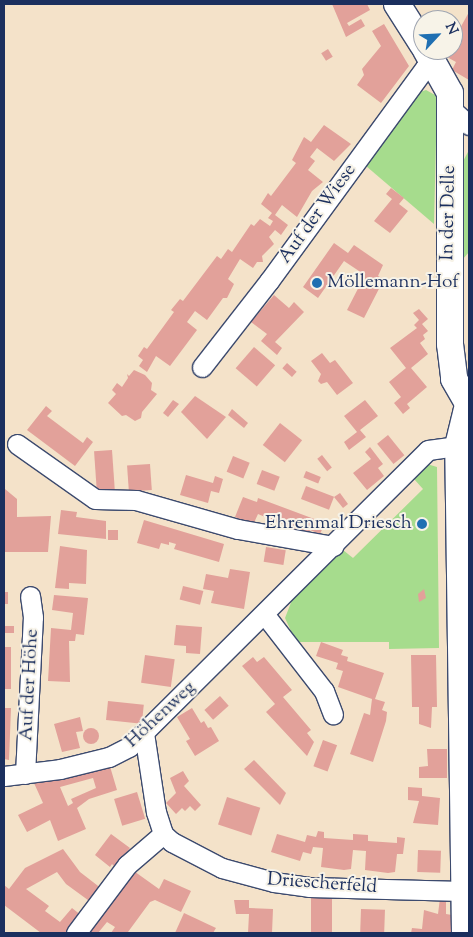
<!DOCTYPE html>
<meta charset="utf-8">
<style>
body{margin:0}
#map{position:relative;width:473px;height:937px;overflow:hidden;background:#f4e2c9;font-family:"Sorts Mill Goudy",serif}
div>[style]{position:absolute}
[style*='--x']{left:calc(var(--x)*1px);top:calc(var(--y)*1px);width:calc(var(--w)*1px);rotate:calc(var(--a)*1deg)}
.green>*{inset:0;background:#a6dc8d}
.building>*{inset:0;background:#e2a19a;transform-origin:0 0}
.round{border-radius:50%}
.roads{filter:drop-shadow(1px 0 #3c4a6e) drop-shadow(-1px 0 #3c4a6e) drop-shadow(0 1px #3c4a6e) drop-shadow(0 -1px #3c4a6e)}
.street>*{height:19px;margin:-9.5px;padding:0 9.5px;transform-origin:9.5px;border-radius:9.5px;background:#fff}
.secondary>*{height:26px;margin:-13px;padding:0 13px;transform-origin:13px;border-radius:13px;background:#fff}
.dots>*{width:14px;height:14px;translate:-50% -50%;box-sizing:border-box;border:2px solid #f7f3e8;border-radius:50%}
span{translate:-50% -50%;white-space:nowrap;text-align:center;line-height:1.15;-webkit-text-stroke:4px #f7f3e8;paint-order:stroke}
.street-label{font-size:19px;color:#1b2f5e}
.poi-label{font-size:19px;color:#1b2f5e}
.left{translate:0 -50%;text-align:left}
.right{translate:-100% -50%;text-align:right}
.frame{position:absolute;inset:0;border:5px solid #1b2f5e;pointer-events:none}
.north{position:absolute;left:413px;top:10px;width:50px;height:50px;box-sizing:border-box;background:#f7f3e8;border:1px solid #9fa5b1;border-radius:50%;rotate:65deg;font-size:14px;font-weight:700;line-height:20px;text-align:center;color:#1b2f5e}
.north::after{content:'';display:block;margin:auto;width:18px;height:22px;background:#1f6fb2;clip-path:polygon(50% 0,100% 100%,50% 72%,0 100%)}
</style>
<div id="map">
<div class="green">
<i style="clip-path:polygon(426px 90px,435px 95px,437px 100px,434px 224px,366px 166px,420px 92px)"></i>
<i style="clip-path:polygon(469px 150px,469px 252px,457px 266px,459px 169px)"></i>
<i style="clip-path:polygon(427px 464px,437px 467px,439px 648px,389px 649px,389px 642px,296px 642px,285px 618px,292px 600px,343px 550px,353px 558px,423px 489px,414px 479px)"></i>
</div>
<div class="building">
<i style="clip-path:polygon(332px 4px,367px 4px,370px 10px,347px 23px,349px 26px,361px 19px,365px 26px,346px 37px)"></i>
<i style="clip-path:polygon(469px 12px,469px 80px,452px 70px,456px 62px,445px 56px,448px 50px,453px 50px,453px 41px)"></i>
<i style="clip-path:polygon(384px 24px,409px 66px,381px 103px,357px 85px,364px 75px,362px 69px,381px 46px,372px 31px)"></i>
<i style="left:328px;top:49px;width:9px;height:8px;rotate:58deg"></i>
<i style="clip-path:polygon(324px 125px,351px 144px,334px 161px,317px 148px,310px 157px,315px 161px,308px 170px,323px 182px,312px 191px,297px 217px,282px 205px,275px 215px,288px 225px,281px 235px,275px 230px,269px 237px,274px 244px,262px 256px,263px 262px,257px 262px,253px 268px,240px 259px,228px 279px,234px 284px,227px 298px,223px 298px,207px 320px,195px 311px,187px 322px,197px 330px,170px 366px,156px 356px,147px 372px,139px 366px,143px 360px,138px 356px,144px 347px,147px 349px,174px 312px,171px 310px,180px 299px,183px 301px,217px 256px,221px 259px,228px 249px,232px 252px,251px 224px,254px 226px,260px 219px,270px 226px,273px 221px,268px 218px,272px 213px,261px 204px,268px 193px,271px 196px,296px 163px,292px 160px,304px 137px,311px 142px)"></i>
<i style="clip-path:polygon(391px 188px,404px 198px,399px 204px,408px 211px,390px 233px,374px 221px,392px 199px,386px 194px)"></i>
<i style="clip-path:polygon(334px 243px,348px 253px,354px 245px,383px 265px,378px 276px,384px 279px,364px 318px,347px 310px,365px 275px,344px 261px,318px 298px,303px 287px)"></i>
<i style="clip-path:polygon(274px 295px,289px 308px,294px 302px,304px 312px,275px 342px,282px 348px,277px 355px,261px 341px,267px 334px,251px 322px)"></i>
<i style="clip-path:polygon(419px 309px,428px 319px,422px 324px,428px 331px,423px 335px,425px 339px,420px 343px,428px 354px,411px 368px,427px 387px,407px 404px,410px 408px,403px 414px,394px 403px,401px 397px,389px 382px,406px 368px,390px 348px,417px 328px,414px 325px,419px 320px,413px 313px)"></i>
<i style="left:254px;top:347px;width:28px;height:28px;rotate:41deg"></i>
<i style="clip-path:polygon(322px 353px,330px 363px,335px 360px,353px 383px,337px 395px,327px 382px,321px 384px,318px 381px,321px 374px,311px 361px)"></i>
<i style="left:287px;top:363px;width:13px;height:7px;rotate:42deg"></i>
<i style="clip-path:polygon(134px 370px,145px 375px,152px 383px,151px 390px,157px 394px,142px 412px,141px 418px,135px 421px,126px 415px,122px 416px,108px 403px,116px 394px,112px 390px,117px 383px,122px 387px,128px 378px,127px 374px,129px 376px)"></i>
<i style="clip-path:polygon(195px 396px,226px 417px,207px 439px,181px 412px)"></i>
<i style="clip-path:polygon(173px 400px,179px 404px,168px 417px,163px 413px)"></i>
<i style="clip-path:polygon(365px 400px,378px 416px,360px 430px,366px 437px,349px 450px,344px 442px,357px 432px,344px 416px)"></i>
<i style="clip-path:polygon(46px 406px,52px 411px,47px 416px,83px 443px,87px 437px,93px 442px,75px 466px,27px 430px)"></i>
<i style="clip-path:polygon(232px 409px,248px 423px,244px 428px,228px 415px)"></i>
<i style="left:280px;top:423px;width:28px;height:28px;rotate:38deg"></i>
<i style="left:388px;top:435px;width:26px;height:14px;rotate:51deg"></i>
<i style="clip-path:polygon(370px 447px,383px 464px,378px 468px,384px 476px,367px 490px,353px 473px,371px 459px,365px 452px)"></i>
<i style="left:112px;top:450px;width:42px;height:18px;rotate:86deg"></i>
<i style="left:322px;top:455px;width:16px;height:6px;rotate:52deg"></i>
<i style="left:233px;top:456px;width:18px;height:17px;rotate:22deg"></i>
<i style="left:150px;top:464px;width:26px;height:23px;rotate:86deg"></i>
<i style="left:262px;top:470px;width:19px;height:15px;rotate:21deg"></i>
<i style="left:306px;top:471px;width:16px;height:7px;rotate:22deg"></i>
<i style="clip-path:polygon(186px 475px,213px 483px,215px 476px,223px 479px,219px 493px,211px 491px,208px 503px,180px 495px)"></i>
<i style="left:306px;top:486px;width:30px;height:14px;rotate:21deg"></i>
<i style="clip-path:polygon(5px 489px,17px 499px,17px 517px,51px 516px,48px 552px,4px 552px)"></i>
<i style="clip-path:polygon(340px 493px,348px 504px,343px 508px,334px 497px)"></i>
<i style="clip-path:polygon(243px 497px,257px 502px,258px 498px,325px 523px,320px 534px,310px 530px,308px 535px,258px 514px,253px 525px,235px 517px)"></i>
<i style="clip-path:polygon(61px 510px,77px 512px,76px 517px,106px 521px,106px 539px,58px 534px)"></i>
<i style="clip-path:polygon(144px 520px,224px 544px,219px 562px,174px 549px,176px 544px,169px 542px,169px 545px,161px 543px,159px 549px,137px 543px)"></i>
<i style="left:108px;top:530px;width:10px;height:10px"></i>
<i style="clip-path:polygon(60px 546px,87px 550px,86px 584px,69px 583px,69px 589px,55px 588px)"></i>
<i style="left:266px;top:547px;width:20px;height:15px;rotate:9deg"></i>
<i style="clip-path:polygon(230px 569px,250px 572px,244px 609px,211px 603px,214px 591px,203px 589px,206px 574px,228px 578px)"></i>
<i style="left:183px;top:586px;width:21px;height:14px;rotate:14deg"></i>
<i style="clip-path:polygon(424px 589px,426px 598px,419px 602px,418px 594px)"></i>
<i style="left:4px;top:592px;width:4px;height:12px"></i>
<i style="clip-path:polygon(54px 595px,88px 598px,84px 635px,76px 634px,75px 641px,69px 641px,70px 682px,48px 681px,51px 628px,71px 630px,73px 613px,52px 610px)"></i>
<i style="clip-path:polygon(176px 625px,202px 627px,200px 654px,186px 653px,186px 646px,174px 645px)"></i>
<i style="left:4px;top:626px;width:10px;height:7px"></i>
<i style="clip-path:polygon(321px 642px,343px 650px,341px 655px,348px 657px,347px 661px,384px 673px,375px 699px,385px 702px,382px 710px,387px 712px,386px 721px,373px 762px,350px 754px,364px 713px,370px 715px,372px 699px,338px 687px,343px 671px,336px 669px,338px 663px,316px 656px)"></i>
<i style="left:4px;top:647px;width:7px;height:42px"></i>
<i style="left:145px;top:655px;width:30px;height:28px;rotate:8deg"></i>
<i style="clip-path:polygon(411px 655px,436px 655px,437px 707px,432px 707px,431px 728px,419px 724px,419px 707px,412px 707px)"></i>
<i style="clip-path:polygon(253px 657px,257px 662px,264px 657px,292px 690px,283px 697px,311px 730px,307px 733px,314px 742px,307px 756px,266px 712px,275px 704px,242px 666px)"></i>
<i style="left:220px;top:696px;width:13px;height:21px;rotate:48deg"></i>
<i style="left:108px;top:701px;width:36px;height:19px;rotate:6deg"></i>
<i style="clip-path:polygon(4px 708px,11px 708px,9px 760px,4px 759px)"></i>
<i style="clip-path:polygon(192px 708px,201px 723px,204px 721px,208px 728px,211px 727px,219px 741px,195px 756px,186px 741px,190px 739px,177px 717px)"></i>
<i style="clip-path:polygon(80px 717px,83px 731px,76px 732px,80px 748px,62px 752px,54px 724px)"></i>
<i class="round" style="left:83px;top:728px;width:16px;height:16px"></i>
<i style="left:323px;top:740px;width:15px;height:28px;rotate:20deg"></i>
<i style="clip-path:polygon(427px 749px,447px 749px,447px 778px,419px 778px,419px 767px,428px 766px)"></i>
<i style="clip-path:polygon(254px 760px,286px 793px,280px 805px,244px 769px)"></i>
<i style="clip-path:polygon(evenodd,109px 763px,117px 790px,89px 799px,77px 808px,86px 829px,58px 841px,50px 820px,27px 832px,18px 815px,43px 803px,34px 783px,109px 763px,93px 778px,96px 788px,71px 799px,73px 803px,68px 806px,60px 787px,93px 778px)"></i>
<i style="clip-path:polygon(183px 771px,189px 781px,184px 786px,201px 805px,195px 811px,190px 806px,185px 811px,182px 808px,176px 814px,166px 803px,176px 793px,170px 778px)"></i>
<i style="clip-path:polygon(408px 787px,422px 788px,422px 796px,440px 798px,438px 825px,413px 823px,419px 801px,408px 800px)"></i>
<i style="left:137px;top:792px;width:28px;height:24px;rotate:73deg"></i>
<i style="left:227px;top:797px;width:35px;height:29px;rotate:18deg"></i>
<i style="clip-path:polygon(318px 831px,324px 832px,324px 838px,353px 840px,353px 834px,368px 835px,368px 841px,397px 843px,397px 837px,405px 838px,403px 854px,397px 854px,395px 872px,388px 873px,365px 870px,366px 851px,353px 850px,351px 869px,344px 870px,321px 867px,323px 848px,313px 847px,311px 854px,303px 852px,300px 861px,271px 852px,277px 834px,305px 842px,307px 835px,316px 837px)"></i>
<i style="clip-path:polygon(111px 834px,130px 848px,115px 867px,112px 864px,110px 867px,95px 855px)"></i>
<i style="clip-path:polygon(63px 849px,80px 872px,102px 889px,92px 903px,66px 884px,57px 872px,26px 889px,49px 906px,45px 911px,60px 922px,72px 908px,82px 916px,69px 933px,41px 933px,4px 905px,4px 885px,9px 889px,25px 868px)"></i>
<i style="left:418px;top:850px;width:23px;height:22px;rotate:2deg"></i>
<i style="clip-path:polygon(131px 869px,159px 889px,164px 879px,191px 891px,181px 912px,155px 900px,150px 902px,128px 932px,130px 933px,111px 933px,115px 927px,107px 922px,98px 933px,83px 933px)"></i>
<i style="left:311px;top:897px;width:21px;height:36px"></i>
<i style="clip-path:polygon(440px 898px,446px 898px,446px 914px,452px 915px,451px 933px,411px 933px,412px 928px,422px 929px,424px 910px,438px 914px)"></i>
<i style="clip-path:polygon(234px 900px,249px 900px,249px 908px,273px 909px,272px 933px,248px 933px,249px 914px,236px 914px)"></i>
<i style="left:361px;top:909px;width:24px;height:24px;rotate:2deg"></i>
<i style="clip-path:polygon(184px 913px,216px 928px,213px 933px,175px 933px)"></i>
</div>
<div class="roads">
<div class="street">
<i style="--x:451;--y:109;--w:24;--a:42"></i>
<i style="--x:202;--y:367;--w:109;--a:-52.1"></i>
<i style="--x:269;--y:281;--w:264;--a:-53.8"></i>
<i style="--x:425;--y:68;--w:11;--a:-41"></i>
<i style="--x:17;--y:444;--w:95;--a:35.2"></i>
<i style="--x:95;--y:499;--w:41;--a:1.4"></i>
<i style="--x:136;--y:500;--w:106;--a:15.9"></i>
<i style="--x:238;--y:529;--w:97;--a:10.1"></i>
<i style="--x:265;--y:615;--w:96;--a:52.2"></i>
<i style="--x:324;--y:691;--w:25;--a:69"></i>
<i style="--x:144;--y:733;--w:80;--a:81.4"></i>
<i style="--x:156;--y:812;--w:23;--a:72"></i>
<i style="--x:25;--y:774;--w:157;--a:-87.1"></i>
<i style="--x:33;--y:617;--w:21;--a:-98"></i>
<i style="--x:4;--y:776;--w:56;--a:-7.1"></i>
<i style="--x:60;--y:769;--w:50;--a:-13.8"></i>
<i style="--x:109;--y:757;--w:22;--a:-27"></i>
<i style="--x:129;--y:747;--w:421;--a:-44.8"></i>
<i style="--x:428;--y:450;--w:30;--a:-8"></i>
<i style="--x:76;--y:933;--w:85;--a:-53.1"></i>
<i style="--x:127;--y:865;--w:48;--a:-40.7"></i>
<i style="--x:163;--y:834;--w:12;--a:42"></i>
<i style="--x:172;--y:842;--w:56;--a:27.5"></i>
<i style="--x:222;--y:868;--w:54;--a:15.1"></i>
<i style="--x:274;--y:882;--w:35;--a:8"></i>
<i style="--x:309;--y:887;--w:154;--a:1.5"></i>
</div>
<div class="secondary">
<i style="--x:397;--y:4;--w:49;--a:57.6"></i>
<i style="--x:426;--y:50;--w:49;--a:60.8"></i>
<i style="--x:450;--y:93;--w:251;--a:90"></i>
<i style="--x:450;--y:344;--w:35;--a:83"></i>
<i style="--x:454;--y:379;--w:28;--a:60"></i>
<i style="--x:465;--y:933;--w:487;--a:-90.8"></i>
<i style="--x:458;--y:446;--w:46;--a:-76.3"></i>
</div>
</div>
<div class="dots">
<i style="left:317px;top:283px;background:#1f6fb2"></i>
<i style="left:422px;top:524px;background:#1f6fb2"></i>
</div>
<div class="street-label">
<span style="left:449px;top:213px;rotate:-89deg">In der Delle</span>
<span style="left:318px;top:214px;rotate:-54deg">Auf der Wiese</span>
<span style="left:30px;top:685px;rotate:-87deg">Auf der Höhe</span>
<span style="left:161px;top:715px;rotate:-43deg">Höhenweg</span>
<span style="left:322px;top:884px;rotate:4deg">Driescherfeld</span>
</div>
<div class="poi-label">
<span class="left" style="left:327px;top:283px">Möllemann-Hof</span>
<span class="right" style="left:412px;top:524px">Ehrenmal Driesch</span>
</div>
<div class="frame"></div>
<div class="north">N</div>
</div>
